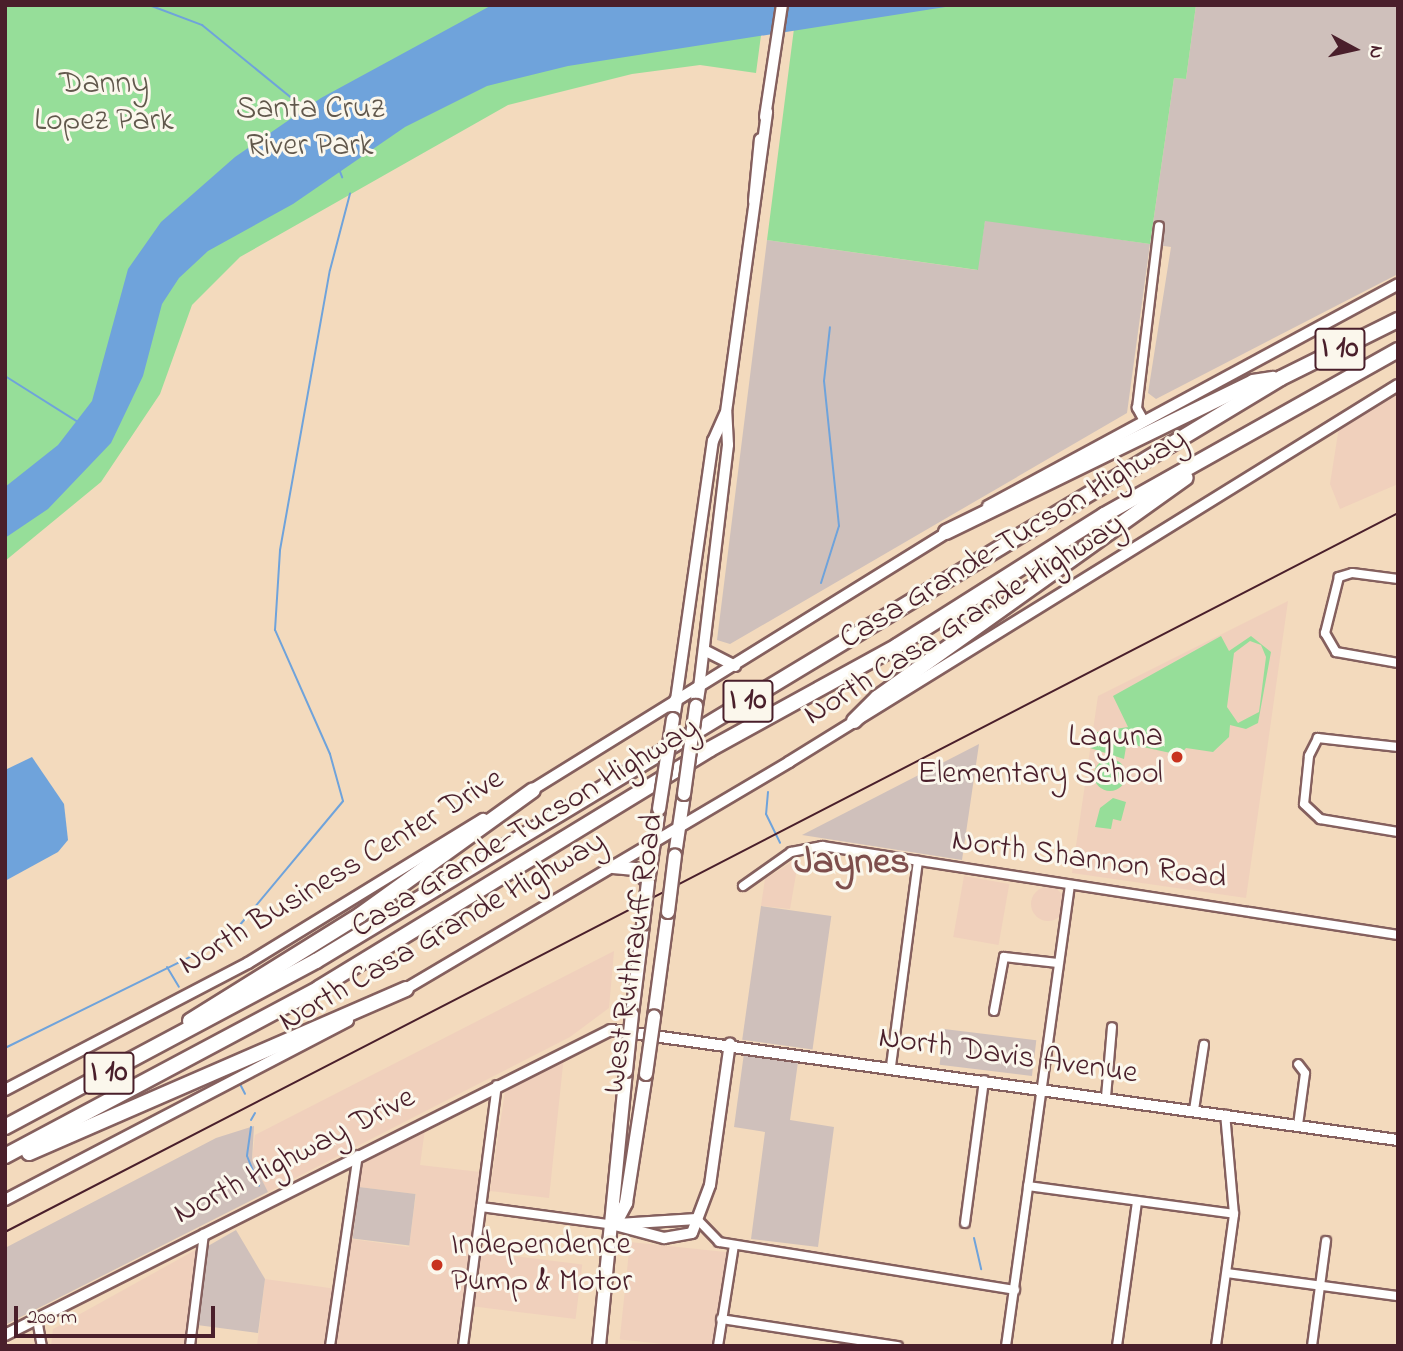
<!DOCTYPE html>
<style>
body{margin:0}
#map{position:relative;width:1403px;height:1351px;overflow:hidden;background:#f3dabd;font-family:"Indie Flower",sans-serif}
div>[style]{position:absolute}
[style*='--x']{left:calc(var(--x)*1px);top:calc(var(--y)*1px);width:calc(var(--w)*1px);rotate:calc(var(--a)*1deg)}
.built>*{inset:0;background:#f0d0bc;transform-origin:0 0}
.round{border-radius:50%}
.industrial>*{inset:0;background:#cfc0bb;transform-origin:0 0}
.green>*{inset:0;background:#96de99}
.water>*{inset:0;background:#6fa3db}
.stream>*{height:2px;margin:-1px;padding:0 1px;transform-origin:1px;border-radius:1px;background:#6fa3db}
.roads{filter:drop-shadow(2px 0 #85605e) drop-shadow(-2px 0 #85605e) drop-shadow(0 2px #85605e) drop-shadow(0 -2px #85605e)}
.street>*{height:8px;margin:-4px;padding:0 4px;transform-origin:4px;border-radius:4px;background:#fff}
.secondary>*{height:10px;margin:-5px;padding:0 5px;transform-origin:5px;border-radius:5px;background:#fff}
.primary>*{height:12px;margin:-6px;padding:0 6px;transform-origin:6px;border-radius:6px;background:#fff}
.highway>*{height:14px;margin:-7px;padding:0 7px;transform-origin:7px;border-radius:7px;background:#fff}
.rail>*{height:2px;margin:-1px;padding:0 1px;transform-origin:1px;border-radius:1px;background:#4a1f2b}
.bridges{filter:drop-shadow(2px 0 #85605e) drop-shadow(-2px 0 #85605e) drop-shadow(0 2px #85605e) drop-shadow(0 -2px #85605e)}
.primary-bridge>*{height:12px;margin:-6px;padding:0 6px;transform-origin:6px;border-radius:6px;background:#fff}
.dots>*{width:19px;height:19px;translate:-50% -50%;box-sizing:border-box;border:4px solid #fbf7ec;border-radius:50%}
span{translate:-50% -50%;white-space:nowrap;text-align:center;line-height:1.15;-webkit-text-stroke:6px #fbf7ec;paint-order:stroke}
.shield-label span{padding:2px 5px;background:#fbf7ec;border:2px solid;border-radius:5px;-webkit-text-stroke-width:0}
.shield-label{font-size:30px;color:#4a1f2b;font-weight:700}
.park-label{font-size:32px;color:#61584c}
.street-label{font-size:32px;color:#4a1f2b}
.poi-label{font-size:32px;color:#4a1f2b}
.right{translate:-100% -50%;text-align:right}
.left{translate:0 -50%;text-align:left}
.district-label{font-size:38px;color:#7e4e4c;font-weight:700}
.frame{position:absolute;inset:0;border:7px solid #4a1f2b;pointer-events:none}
.north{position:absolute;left:1319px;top:14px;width:70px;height:70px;-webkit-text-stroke:5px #fbf7ec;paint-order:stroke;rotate:98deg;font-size:19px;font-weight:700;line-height:28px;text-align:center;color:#4a1f2b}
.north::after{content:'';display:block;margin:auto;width:24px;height:32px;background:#4a1f2b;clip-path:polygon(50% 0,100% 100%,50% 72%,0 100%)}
.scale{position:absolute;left:14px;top:1306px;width:201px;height:32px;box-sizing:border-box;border:4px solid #4a1f2b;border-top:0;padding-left:9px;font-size:21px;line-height:24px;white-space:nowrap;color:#4a1f2b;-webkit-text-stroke:5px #fbf7ec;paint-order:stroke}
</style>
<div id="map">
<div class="built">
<i style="clip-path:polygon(1398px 394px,1398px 484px,1340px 509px,1330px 484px,1339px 427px)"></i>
<i style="clip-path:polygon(1288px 601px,1246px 898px,1072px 873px,1098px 696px)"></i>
<i style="clip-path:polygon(799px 857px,790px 909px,761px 906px,765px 879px)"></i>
<i style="left:964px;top:876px;width:46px;height:62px;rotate:10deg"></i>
<i class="round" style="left:1031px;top:887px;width:34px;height:34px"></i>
<i style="clip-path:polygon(614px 951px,609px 1008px,570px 1037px,268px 1192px,252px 1160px,255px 1135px)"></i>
<i style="clip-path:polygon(564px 1055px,549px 1198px,490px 1191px,506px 1085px)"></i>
<i style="clip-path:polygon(425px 1129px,420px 1165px,480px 1172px,456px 1346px,257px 1346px,265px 1279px,344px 1290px,352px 1239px,409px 1247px,416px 1194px,359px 1187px,361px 1165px)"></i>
<i style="left:630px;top:1242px;width:99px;height:98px;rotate:6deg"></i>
<i style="clip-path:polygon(199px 1248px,185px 1346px,51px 1346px,53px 1329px)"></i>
<i style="left:481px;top:1252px;width:102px;height:55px;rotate:7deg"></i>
</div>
<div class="industrial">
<i style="clip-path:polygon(1196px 5px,1398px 5px,1398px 274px,1156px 399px,1148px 393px,1171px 247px,1150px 244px,1127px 413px,730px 644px,717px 640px,767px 240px,977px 270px,985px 220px,1150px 244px,1174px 78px,1186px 79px)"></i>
<i style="clip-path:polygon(979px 744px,962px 860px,802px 835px)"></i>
<i style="left:761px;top:906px;width:71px;height:135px;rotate:8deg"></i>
<i style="left:944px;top:1029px;width:93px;height:36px;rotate:7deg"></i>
<i style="clip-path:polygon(744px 1053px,798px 1062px,790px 1120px,834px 1127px,818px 1247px,751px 1239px,765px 1132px,734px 1127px)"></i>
<i style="clip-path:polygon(254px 1126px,252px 1160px,268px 1192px,5px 1325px,5px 1248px,216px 1138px)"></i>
<i style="left:359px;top:1187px;width:57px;height:52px;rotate:7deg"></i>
<i style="clip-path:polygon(236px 1230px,265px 1279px,258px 1333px,197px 1325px,208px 1246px)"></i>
</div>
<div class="green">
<i style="clip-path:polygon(5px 5px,765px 5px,756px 73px,700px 65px,632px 74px,508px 105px,240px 257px,192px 305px,160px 394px,101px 482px,5px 561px)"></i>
<i style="clip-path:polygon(797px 5px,1196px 5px,1186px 79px,1174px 78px,1150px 244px,985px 221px,978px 270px,767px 240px)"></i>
<i style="clip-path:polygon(evenodd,1221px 636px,1229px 651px,1251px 636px,1271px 652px,1258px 723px,1246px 729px,1230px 725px,1229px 737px,1213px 752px,1186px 748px,1180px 755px,1138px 746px,1129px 729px,1124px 759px,1090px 748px,1097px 732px,1128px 727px,1113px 696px,1221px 636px,1250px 641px,1261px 645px,1266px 657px,1259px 712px,1238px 723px,1227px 707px,1234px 653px,1250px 641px)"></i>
<i class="round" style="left:1094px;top:759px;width:32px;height:32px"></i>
<i style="clip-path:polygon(1113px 798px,1126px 802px,1121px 821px,1113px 819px,1111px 829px,1095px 827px,1100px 808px)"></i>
</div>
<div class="water">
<i style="clip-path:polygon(492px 5px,958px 5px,568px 66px,487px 86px,405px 127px,293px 204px,208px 251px,179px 278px,162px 304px,143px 376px,111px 443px,48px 509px,5px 538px,5px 487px,58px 445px,92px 401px,128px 269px,161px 222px,235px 157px,321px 98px)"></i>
<i style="clip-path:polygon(32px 757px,64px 804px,68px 840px,58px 852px,5px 881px,5px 770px)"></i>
</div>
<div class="stream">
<i style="--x:149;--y:5;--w:57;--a:20.7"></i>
<i style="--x:202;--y:25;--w:133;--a:39.2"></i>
<i style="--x:339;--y:169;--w:9;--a:69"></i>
<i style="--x:5;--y:376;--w:86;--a:32.2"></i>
<i style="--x:821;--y:583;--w:60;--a:-72.5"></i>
<i style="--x:839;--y:526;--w:146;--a:-95.9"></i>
<i style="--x:824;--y:381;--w:54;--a:-83.7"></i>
<i style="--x:768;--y:792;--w:22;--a:95"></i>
<i style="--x:766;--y:814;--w:32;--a:64"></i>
<i style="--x:167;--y:967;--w:23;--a:59"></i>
<i style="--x:5;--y:1048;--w:250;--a:-26.2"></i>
<i style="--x:229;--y:938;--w:178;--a:-50.2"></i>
<i style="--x:343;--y:801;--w:49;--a:-105.5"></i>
<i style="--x:330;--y:754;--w:136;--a:-113.9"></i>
<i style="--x:275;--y:630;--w:80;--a:-86.4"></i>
<i style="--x:280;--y:550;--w:284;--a:-79.9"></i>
<i style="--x:330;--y:270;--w:79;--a:-75.3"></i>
<i style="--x:240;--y:1084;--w:11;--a:63"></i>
<i style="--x:251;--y:1120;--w:8;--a:-60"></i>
<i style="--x:251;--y:1127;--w:29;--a:98"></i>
<i style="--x:247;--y:1156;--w:32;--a:68"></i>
<i style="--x:974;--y:1238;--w:32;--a:77"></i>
</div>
<div class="roads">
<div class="street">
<i style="--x:1143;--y:419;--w:13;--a:-119"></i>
<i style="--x:1137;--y:408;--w:183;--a:-83.1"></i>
<i style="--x:1398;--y:579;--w:46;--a:-172.6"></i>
<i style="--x:1352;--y:573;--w:14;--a:163"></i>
<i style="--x:1339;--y:577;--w:58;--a:104"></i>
<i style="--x:1325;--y:633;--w:22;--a:60"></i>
<i style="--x:1336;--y:652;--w:63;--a:10.1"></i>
<i style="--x:1398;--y:747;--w:81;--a:-173.6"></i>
<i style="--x:1318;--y:738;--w:20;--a:117"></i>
<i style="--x:1309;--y:756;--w:48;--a:95.9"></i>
<i style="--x:1304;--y:804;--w:22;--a:43"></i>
<i style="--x:1320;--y:819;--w:79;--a:9.5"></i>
<i style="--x:743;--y:886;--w:59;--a:-35.3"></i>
<i style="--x:791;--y:852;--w:32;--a:-11"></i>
<i style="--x:822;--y:846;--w:583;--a:8.78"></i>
<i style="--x:994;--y:1011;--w:55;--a:-79.5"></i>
<i style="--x:1004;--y:957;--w:54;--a:6.3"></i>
<i style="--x:891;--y:1066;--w:207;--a:-82.5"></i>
<i style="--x:1106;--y:1097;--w:70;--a:-85.1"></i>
<i style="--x:1194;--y:1110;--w:66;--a:-81.3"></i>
<i style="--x:1298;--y:1125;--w:52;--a:-82.3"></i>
<i style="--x:1305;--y:1073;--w:11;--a:-128"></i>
<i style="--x:1028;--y:1186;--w:208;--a:7.7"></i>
<i style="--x:481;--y:1207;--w:135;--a:7.7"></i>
<i style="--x:697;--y:1219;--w:32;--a:46"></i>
<i style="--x:719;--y:1242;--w:300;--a:9.2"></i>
<i style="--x:965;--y:1223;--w:144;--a:-82.4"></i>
<i style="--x:1227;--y:1273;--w:173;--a:7.7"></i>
<i style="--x:37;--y:1319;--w:27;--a:80"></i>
<i style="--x:721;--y:1319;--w:179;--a:8.7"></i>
<i style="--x:190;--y:1346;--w:113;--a:-82.9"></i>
<i style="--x:330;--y:1346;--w:193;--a:-81.7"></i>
<i style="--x:463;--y:1346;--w:263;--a:-82.6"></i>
<i style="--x:718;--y:1346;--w:102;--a:-81"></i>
<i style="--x:1006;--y:1346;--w:465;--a:-82.1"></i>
<i style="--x:1117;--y:1346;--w:146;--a:-82.1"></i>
<i style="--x:1216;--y:1346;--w:133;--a:-82.2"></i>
<i style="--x:1234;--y:1214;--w:100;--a:-95.1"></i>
<i style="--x:1312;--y:1346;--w:106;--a:-82.4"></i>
</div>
<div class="secondary">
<i style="--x:765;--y:117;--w:113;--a:-81.4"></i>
<i style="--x:754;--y:201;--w:62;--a:-84.5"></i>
<i style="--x:988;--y:506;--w:466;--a:-28.4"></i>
<i style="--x:704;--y:650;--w:35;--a:27"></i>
<i style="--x:699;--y:688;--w:245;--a:-83.2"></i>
<i style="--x:728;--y:445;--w:33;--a:-93"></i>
<i style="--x:726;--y:412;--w:303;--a:-82.2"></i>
<i style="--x:676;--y:700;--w:262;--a:-81.9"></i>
<i style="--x:713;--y:441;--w:30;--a:-66"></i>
<i style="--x:527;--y:793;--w:499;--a:-31.8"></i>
<i style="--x:402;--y:991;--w:450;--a:-30.6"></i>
<i style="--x:789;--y:762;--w:716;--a:-31.76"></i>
<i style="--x:5;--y:1090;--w:274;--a:-27.6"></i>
<i style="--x:248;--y:963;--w:276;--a:-31.5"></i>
<i style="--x:5;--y:1200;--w:387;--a:-27.6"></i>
<i style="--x:618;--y:1224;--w:79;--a:-3.6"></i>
<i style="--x:615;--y:1225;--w:51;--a:14.9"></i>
<i style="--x:664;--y:1238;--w:28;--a:-10"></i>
<i style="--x:692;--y:1233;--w:51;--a:-69.4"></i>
<i style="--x:710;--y:1185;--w:143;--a:-82"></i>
<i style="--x:5;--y:1335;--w:678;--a:-26.72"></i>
<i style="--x:611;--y:1030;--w:795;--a:7.96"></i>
</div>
<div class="primary">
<i style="--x:696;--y:706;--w:18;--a:-81"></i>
<i style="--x:673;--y:719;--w:19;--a:-81"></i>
<i style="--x:675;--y:855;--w:62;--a:-81.6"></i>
<i style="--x:613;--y:867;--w:22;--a:5"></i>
<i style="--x:635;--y:869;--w:18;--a:45"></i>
<i style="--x:648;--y:882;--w:74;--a:-81.4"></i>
<i style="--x:632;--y:1014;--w:91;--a:-83"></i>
<i style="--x:654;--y:1017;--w:106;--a:-82.4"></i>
<i style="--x:615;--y:1224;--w:24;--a:-62"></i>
<i style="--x:626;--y:1203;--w:131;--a:-81.2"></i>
<i style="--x:599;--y:1346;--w:276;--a:-84.4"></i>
</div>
<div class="highway">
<i style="--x:946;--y:532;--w:342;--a:-26"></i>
<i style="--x:1253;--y:382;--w:20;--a:-9"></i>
<i style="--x:854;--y:721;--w:33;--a:-45"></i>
<i style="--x:877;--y:698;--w:379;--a:-35.5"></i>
<i style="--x:190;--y:1021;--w:200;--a:-31.9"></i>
<i style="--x:360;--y:915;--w:213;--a:-35.8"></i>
<i style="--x:5;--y:1127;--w:353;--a:-28.1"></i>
<i style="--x:316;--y:961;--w:1127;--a:-31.14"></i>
<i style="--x:1281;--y:378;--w:131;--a:-26.4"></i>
<i style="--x:29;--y:1153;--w:411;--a:-23.5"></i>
<i style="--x:5;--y:1156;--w:356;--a:-28.1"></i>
<i style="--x:319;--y:988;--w:458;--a:-31.4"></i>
<i style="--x:710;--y:749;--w:213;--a:-28.8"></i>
<i style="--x:897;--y:646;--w:245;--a:-32.3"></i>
<i style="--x:1104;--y:515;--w:337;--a:-29.3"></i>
</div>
</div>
<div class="rail">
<i style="--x:5;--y:1232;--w:1568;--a:-27.3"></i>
</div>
<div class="bridges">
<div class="primary-bridge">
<i style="--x:684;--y:794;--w:89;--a:-82.2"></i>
<i style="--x:659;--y:809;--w:91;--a:-81.2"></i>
<i style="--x:668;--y:912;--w:57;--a:-83"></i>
<i style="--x:643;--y:924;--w:42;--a:-83.2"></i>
<i style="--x:626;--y:1071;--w:57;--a:-84"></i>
<i style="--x:646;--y:1074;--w:58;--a:-82"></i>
</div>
</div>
<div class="dots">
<i style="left:1177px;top:757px;background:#c8321e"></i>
<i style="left:437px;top:1265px;background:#c8321e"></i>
</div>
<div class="shield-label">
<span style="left:1340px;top:349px">I 10</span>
<span style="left:748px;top:701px">I 10</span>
<span style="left:109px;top:1073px">I 10</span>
</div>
<div class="park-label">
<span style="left:104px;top:104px">Danny<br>Lopez Park</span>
<span style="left:310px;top:129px">Santa Cruz<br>River Park</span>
</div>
<div class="street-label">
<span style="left:1014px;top:540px;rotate:-31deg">Casa Grande-Tucson Highway</span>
<span style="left:965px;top:621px;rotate:-32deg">North Casa Grande Highway</span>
<span style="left:526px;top:829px;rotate:-31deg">Casa Grande-Tucson Highway</span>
<span style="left:1089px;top:861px;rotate:8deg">North Shannon Road</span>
<span style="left:342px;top:873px;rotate:-31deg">North Business Center Drive</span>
<span style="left:443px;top:933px;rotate:-30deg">North Casa Grande Highway</span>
<span style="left:635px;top:954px;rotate:-82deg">West Ruthrauff Road</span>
<span style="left:1008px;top:1057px;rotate:8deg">North Davis Avenue</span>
<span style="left:295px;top:1157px;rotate:-27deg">North Highway Drive</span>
</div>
<div class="poi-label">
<span class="right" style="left:1163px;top:757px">Laguna<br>Elementary School</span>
<span class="left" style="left:451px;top:1265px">Independence<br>Pump &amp; Motor</span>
</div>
<div class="district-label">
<span style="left:852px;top:864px">Jaynes</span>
</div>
<div class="frame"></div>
<div class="north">N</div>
<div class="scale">200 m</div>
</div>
